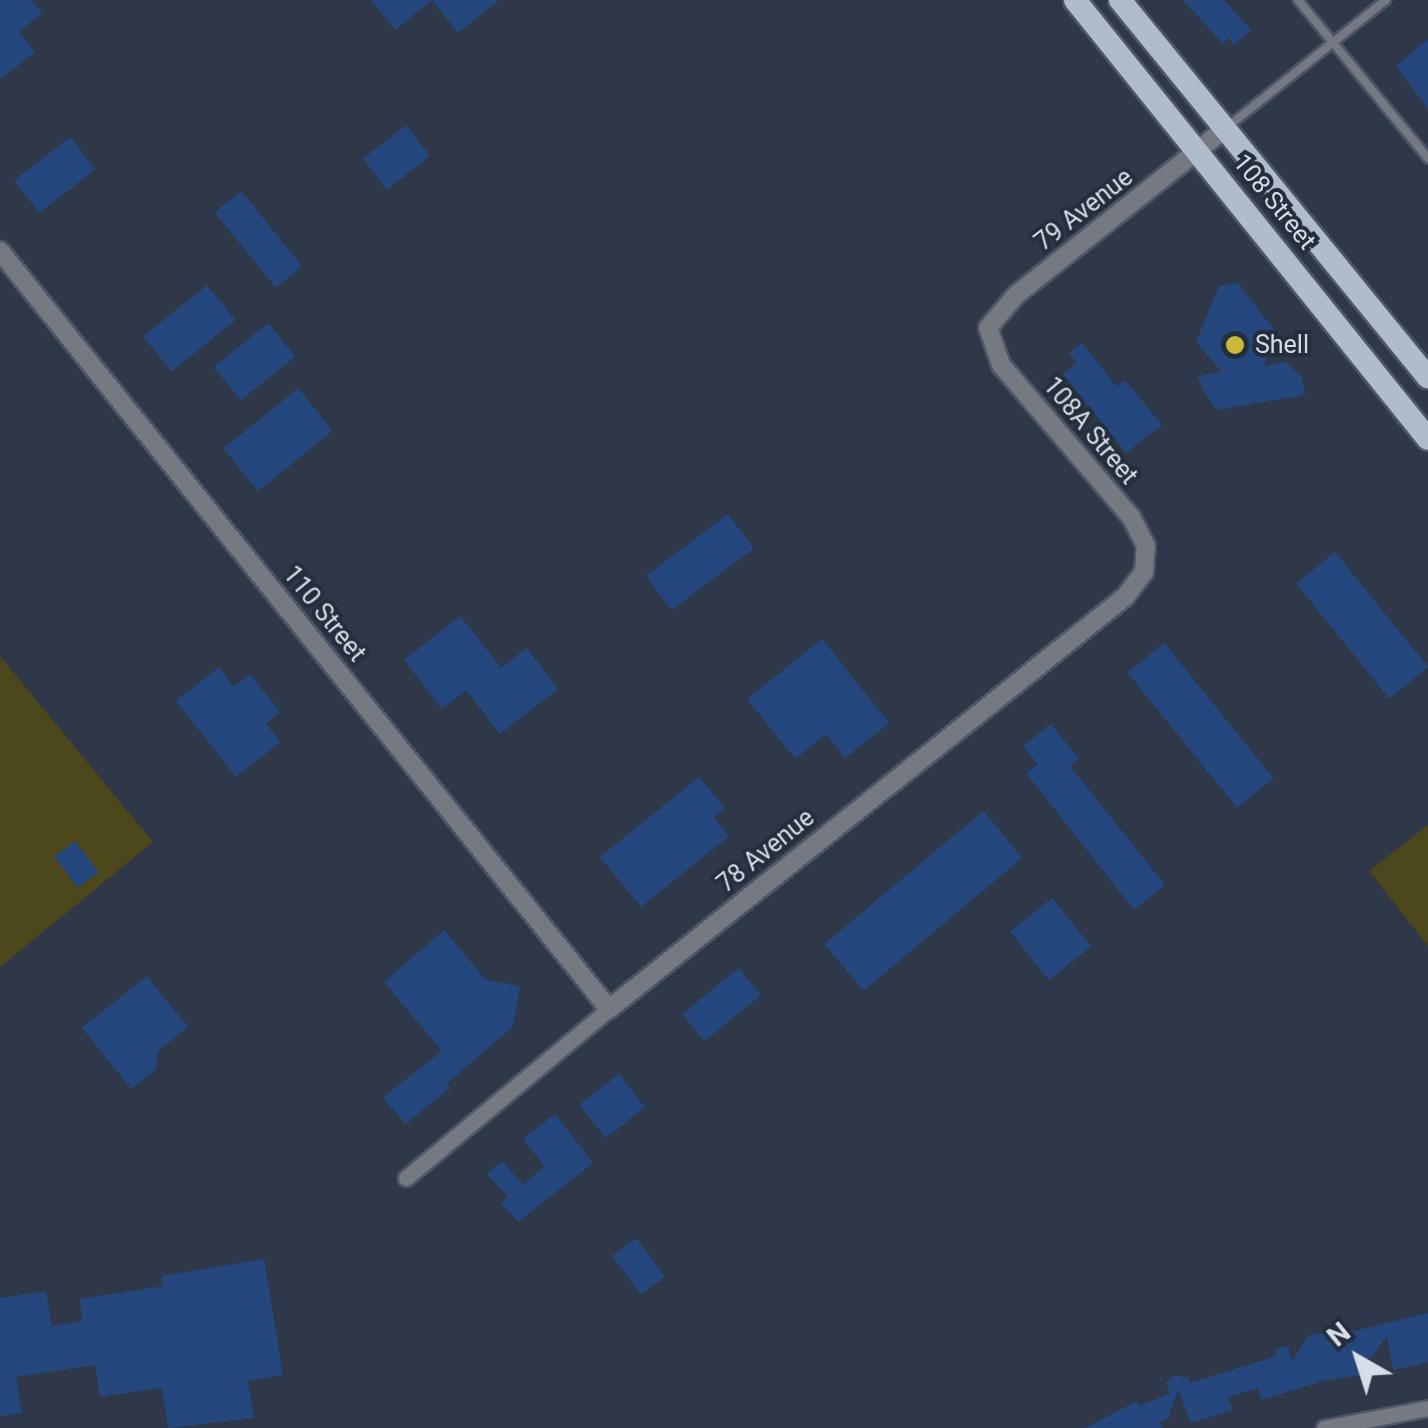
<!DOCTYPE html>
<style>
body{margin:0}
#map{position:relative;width:1428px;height:1428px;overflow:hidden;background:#2e3848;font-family:Roboto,sans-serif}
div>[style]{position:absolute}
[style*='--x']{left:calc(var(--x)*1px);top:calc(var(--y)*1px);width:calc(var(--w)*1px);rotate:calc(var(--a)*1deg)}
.green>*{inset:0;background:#4d471c}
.building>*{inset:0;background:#24487e;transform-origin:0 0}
.roads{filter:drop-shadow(2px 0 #4c5665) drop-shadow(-2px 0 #4c5665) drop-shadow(0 2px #4c5665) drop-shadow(0 -2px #4c5665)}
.service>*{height:8px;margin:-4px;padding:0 4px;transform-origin:4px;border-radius:4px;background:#757a82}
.minor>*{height:15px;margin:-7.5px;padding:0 7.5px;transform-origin:7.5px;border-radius:7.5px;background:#757a82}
.tertiary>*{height:18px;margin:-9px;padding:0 9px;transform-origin:9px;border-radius:9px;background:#757a82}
.primary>*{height:22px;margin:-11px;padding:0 11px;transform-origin:11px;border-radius:11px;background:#b0bbcc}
.dots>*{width:28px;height:28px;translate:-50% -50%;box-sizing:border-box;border:5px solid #242e3d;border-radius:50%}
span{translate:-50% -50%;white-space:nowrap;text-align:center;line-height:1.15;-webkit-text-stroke:8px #242e3d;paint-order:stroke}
.street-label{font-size:25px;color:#d6dde7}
.poi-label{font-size:25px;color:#d6dde7}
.left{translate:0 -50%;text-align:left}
.north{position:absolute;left:1308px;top:1308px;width:100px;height:100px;-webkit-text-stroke:8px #242e3d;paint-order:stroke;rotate:321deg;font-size:28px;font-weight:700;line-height:40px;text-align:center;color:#d6dde7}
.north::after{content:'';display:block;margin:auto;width:35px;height:45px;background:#d6dde7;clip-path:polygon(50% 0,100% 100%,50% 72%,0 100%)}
</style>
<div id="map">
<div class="green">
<i style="clip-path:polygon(0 656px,153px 842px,0 967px)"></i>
<i style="clip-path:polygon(1428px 825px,1428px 946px,1369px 871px)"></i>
</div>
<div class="building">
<i style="clip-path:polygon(0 0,32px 0,42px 13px,19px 32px,35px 52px,0 79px)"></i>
<i style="clip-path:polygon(371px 0,499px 0,458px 33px,432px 0,395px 30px)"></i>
<i style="clip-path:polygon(1183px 0,1224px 0,1251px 30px,1234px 45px,1228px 38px,1222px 43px)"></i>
<i style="clip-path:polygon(1428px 39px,1428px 109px,1396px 66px)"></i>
<i style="left:406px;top:125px;width:39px;height:55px;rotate:52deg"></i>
<i style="left:70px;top:137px;width:41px;height:71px;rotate:52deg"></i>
<i style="left:241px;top:191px;width:97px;height:34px;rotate:51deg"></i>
<i style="clip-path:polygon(1238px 283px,1275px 331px,1264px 366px,1286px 362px,1302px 377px,1305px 395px,1216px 410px,1202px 387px,1198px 376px,1222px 372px,1196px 342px,1219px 286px)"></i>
<i style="left:207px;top:285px;width:45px;height:82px;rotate:51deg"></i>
<i style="left:268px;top:323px;width:43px;height:70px;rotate:51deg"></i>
<i style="clip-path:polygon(1082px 343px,1117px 387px,1125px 380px,1162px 425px,1126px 453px,1063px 374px,1077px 363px,1069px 353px)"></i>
<i style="left:298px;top:388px;width:55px;height:96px;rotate:51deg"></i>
<i style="left:728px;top:514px;width:43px;height:103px;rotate:53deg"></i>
<i style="left:1335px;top:552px;width:148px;height:50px;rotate:51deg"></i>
<i style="clip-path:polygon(460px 616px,501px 668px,527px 648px,558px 689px,500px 734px,466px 690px,442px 709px,404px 660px)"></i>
<i style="clip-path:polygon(822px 639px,889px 723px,845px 758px,826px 734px,795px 759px,747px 699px)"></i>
<i style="left:1164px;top:643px;width:174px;height:47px;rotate:51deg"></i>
<i style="clip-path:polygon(219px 667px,234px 687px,250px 674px,280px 712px,266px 724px,280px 742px,236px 777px,176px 701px)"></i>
<i style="clip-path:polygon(1051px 724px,1079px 759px,1070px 766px,1165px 885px,1134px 910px,1026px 773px,1038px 764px,1023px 746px)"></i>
<i style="clip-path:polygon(699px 777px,725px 808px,714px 817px,729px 836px,641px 907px,600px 857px)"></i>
<i style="left:983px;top:811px;width:61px;height:207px;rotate:50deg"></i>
<i style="left:75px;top:841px;width:39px;height:26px;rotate:53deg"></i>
<i style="left:1052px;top:898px;width:62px;height:54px;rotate:51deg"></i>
<i style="clip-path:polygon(444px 930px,486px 980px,520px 986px,513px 1027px,446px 1084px,450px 1088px,405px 1124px,383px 1097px,442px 1051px,384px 982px)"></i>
<i style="left:739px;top:968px;width:35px;height:73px;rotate:51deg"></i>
<i style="clip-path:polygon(147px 976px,188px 1027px,158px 1051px,156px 1069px,131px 1089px,82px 1028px)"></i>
<i style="left:619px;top:1074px;width:42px;height:50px;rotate:52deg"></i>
<i style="clip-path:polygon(555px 1114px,593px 1163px,518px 1222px,501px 1203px,508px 1197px,487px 1174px,502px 1161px,523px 1185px,544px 1166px,523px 1139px)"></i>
<i style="left:636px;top:1238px;width:48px;height:30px;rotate:53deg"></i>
<i style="clip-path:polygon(264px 1259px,283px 1375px,248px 1381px,254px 1418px,168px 1428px,162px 1388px,100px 1397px,95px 1365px,16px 1377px,22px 1413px,0 1416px,0 1298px,46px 1291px,52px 1326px,83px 1321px,79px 1299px,164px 1286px,161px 1276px)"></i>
<i style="clip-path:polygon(1428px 1313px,1428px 1362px,1393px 1370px,1387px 1336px,1372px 1357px,1363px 1359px,1366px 1374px,1323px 1381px,1261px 1400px,1258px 1388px,1228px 1397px,1233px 1410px,1191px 1423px,1178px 1390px,1168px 1419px,1160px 1423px,1162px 1428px,1085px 1428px,1137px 1401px,1139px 1406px,1170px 1393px,1166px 1382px,1173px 1376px,1188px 1377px,1190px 1383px,1277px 1356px,1275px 1349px,1288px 1346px,1292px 1361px,1308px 1336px,1325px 1332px,1326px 1338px)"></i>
</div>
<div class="roads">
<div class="service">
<i style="--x:1298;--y:0;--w:205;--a:50.6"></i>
<i style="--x:1230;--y:125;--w:200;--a:-38.7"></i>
</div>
<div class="minor">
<i style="--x:406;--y:1178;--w:264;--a:-39.8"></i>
<i style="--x:1324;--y:1428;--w:106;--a:-10.9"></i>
</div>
<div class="tertiary">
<i style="--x:0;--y:251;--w:972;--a:51.22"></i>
<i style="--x:609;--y:1009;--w:660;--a:-38.61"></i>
<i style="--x:1125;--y:597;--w:31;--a:-53"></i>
<i style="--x:1144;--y:572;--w:26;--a:-86"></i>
<i style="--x:1146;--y:546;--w:33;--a:-117"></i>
<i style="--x:1131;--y:517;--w:200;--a:-130.5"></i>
<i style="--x:1001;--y:365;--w:39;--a:-109"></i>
<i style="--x:988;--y:328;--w:43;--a:-49.7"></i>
<i style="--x:1016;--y:295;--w:268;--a:-38.5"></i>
</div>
<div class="primary">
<i style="--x:1075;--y:0;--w:563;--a:51.2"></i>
<i style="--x:1120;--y:0;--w:487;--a:50.8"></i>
</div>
</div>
<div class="dots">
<i style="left:1235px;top:345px;background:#cbba39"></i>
</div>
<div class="street-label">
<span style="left:1274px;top:202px;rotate:51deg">108 Street</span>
<span style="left:1084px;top:210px;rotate:-38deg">79 Avenue</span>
<span style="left:1090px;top:431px;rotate:50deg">108A Street</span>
<span style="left:324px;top:614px;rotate:51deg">110 Street</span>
<span style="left:766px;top:851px;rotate:-39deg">78 Avenue</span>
</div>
<div class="poi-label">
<span class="left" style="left:1255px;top:345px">Shell</span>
</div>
<div class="north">N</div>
</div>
